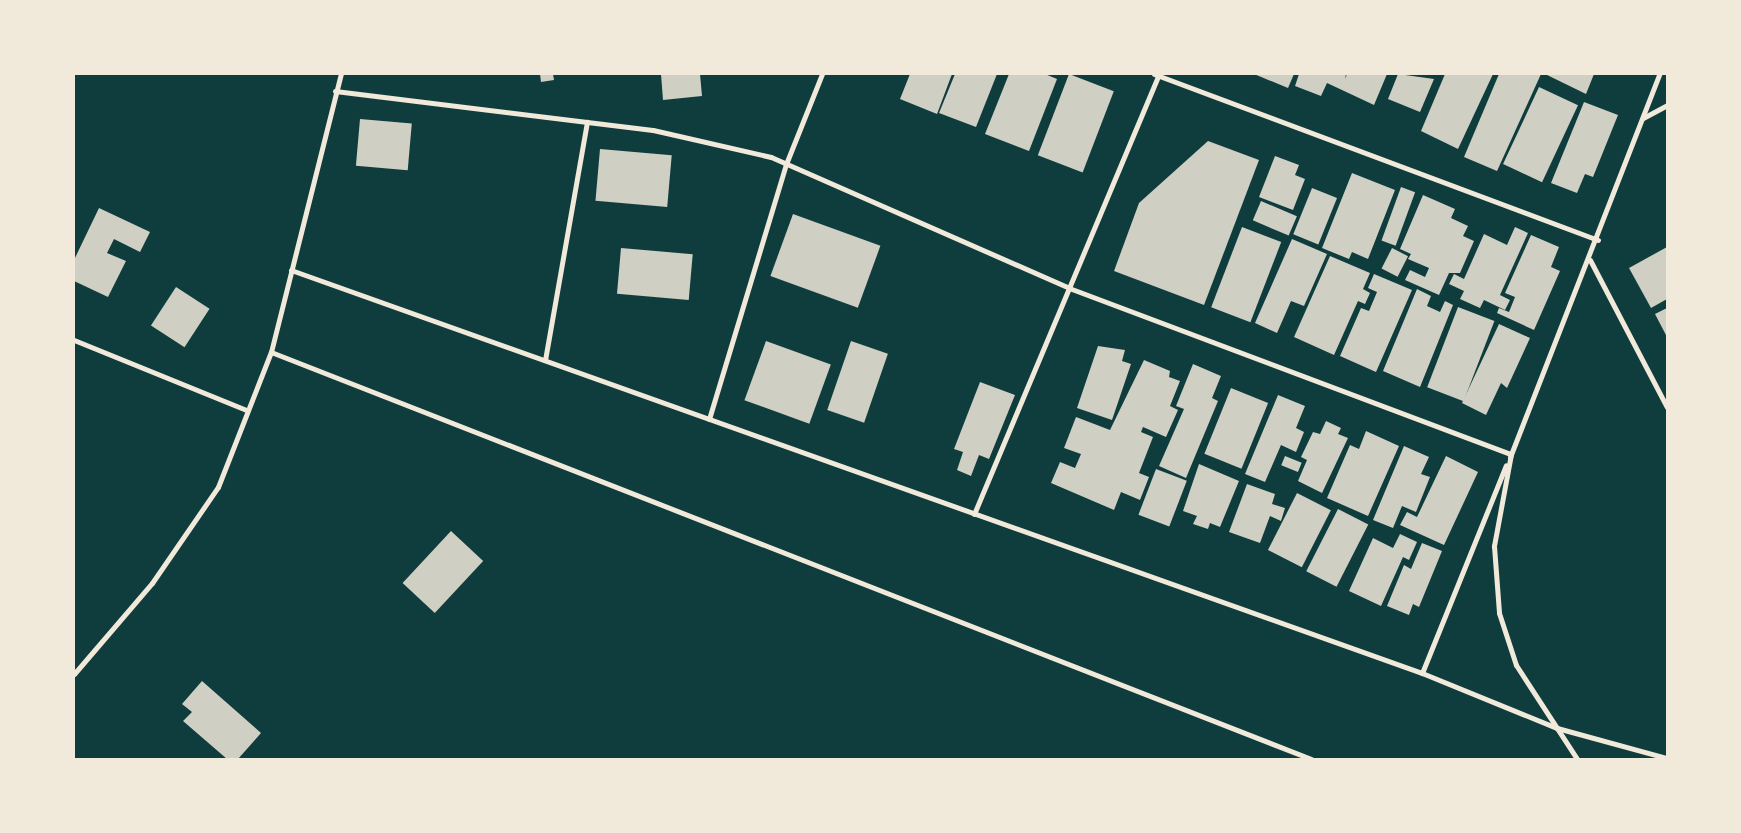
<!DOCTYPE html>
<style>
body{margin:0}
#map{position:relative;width:1741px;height:833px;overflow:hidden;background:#0f3d3e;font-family:"Public Sans",sans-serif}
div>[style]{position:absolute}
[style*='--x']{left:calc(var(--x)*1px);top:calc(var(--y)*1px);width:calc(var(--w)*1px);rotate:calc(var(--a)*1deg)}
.building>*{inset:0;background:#cfcfc3;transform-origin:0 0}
.minor>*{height:5px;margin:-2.5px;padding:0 2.5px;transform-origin:2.5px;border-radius:2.5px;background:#f1e9da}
span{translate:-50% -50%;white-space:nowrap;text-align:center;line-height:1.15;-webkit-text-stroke:4px #f1e9da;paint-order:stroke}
.frame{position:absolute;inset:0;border:75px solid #f1e9da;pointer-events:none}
</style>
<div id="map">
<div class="building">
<i style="clip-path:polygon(540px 74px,553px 74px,554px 80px,541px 82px)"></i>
<i style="clip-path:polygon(661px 74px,700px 74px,702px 96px,663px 100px)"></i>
<i style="clip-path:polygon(910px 74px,952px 74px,937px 114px,900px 99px)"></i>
<i style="clip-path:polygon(955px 74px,997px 74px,976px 127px,939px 113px)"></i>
<i style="clip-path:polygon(1009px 74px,1045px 74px,1057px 79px,1029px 151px,985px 134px)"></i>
<i style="left:1069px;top:74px;width:48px;height:87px;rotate:21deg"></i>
<i style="clip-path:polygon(1254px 74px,1294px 74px,1288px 88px)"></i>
<i style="clip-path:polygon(1299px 74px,1346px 74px,1345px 79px,1347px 74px,1387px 74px,1374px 105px,1327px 83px,1321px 96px,1295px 86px)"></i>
<i style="clip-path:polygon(1398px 74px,1434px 79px,1420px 112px,1388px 99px)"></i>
<i style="clip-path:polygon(1445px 74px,1493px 74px,1458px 149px,1421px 131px)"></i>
<i style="clip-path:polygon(1499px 74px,1541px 74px,1497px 171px,1464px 157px)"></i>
<i style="clip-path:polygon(1545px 74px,1594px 74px,1586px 94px)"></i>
<i style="left:1539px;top:87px;width:43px;height:85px;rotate:25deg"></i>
<i style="clip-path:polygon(1584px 102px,1618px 115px,1593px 177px,1585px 174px,1577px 193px,1551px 183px)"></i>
<i style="left:360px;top:119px;width:52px;height:47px;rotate:5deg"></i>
<i style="clip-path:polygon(1208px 141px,1259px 160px,1204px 305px,1114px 271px,1139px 203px)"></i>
<i style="left:600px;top:149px;width:72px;height:52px;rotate:5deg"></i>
<i style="clip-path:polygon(1275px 156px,1299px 165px,1295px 175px,1305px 179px,1293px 210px,1259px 197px)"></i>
<i style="clip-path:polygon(1352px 173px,1395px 190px,1368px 259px,1352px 252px,1349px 259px,1322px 248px)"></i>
<i style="left:1401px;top:187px;width:15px;height:57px;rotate:20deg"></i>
<i style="left:1312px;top:188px;width:27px;height:50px;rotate:22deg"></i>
<i style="clip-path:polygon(1423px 195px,1455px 209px,1451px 218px,1468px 226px,1463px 236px,1474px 241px,1460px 273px,1449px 273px,1439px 295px,1405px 280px,1410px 270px,1425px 277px,1429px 268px,1408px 259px,1411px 254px,1400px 249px)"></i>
<i style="left:1261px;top:201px;width:39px;height:21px;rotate:23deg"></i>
<i style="clip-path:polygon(99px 208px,150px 232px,140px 252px,114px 239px,107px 253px,126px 261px,108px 297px,74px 281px,74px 260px)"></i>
<i style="left:793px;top:214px;width:93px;height:66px;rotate:20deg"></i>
<i style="left:1242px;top:227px;width:42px;height:86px;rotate:21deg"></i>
<i style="clip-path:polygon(1515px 227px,1528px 233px,1500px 295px,1510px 300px,1505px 310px,1484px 300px,1480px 308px,1460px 299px,1464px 291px,1449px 284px,1454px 274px,1464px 279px,1484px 234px,1507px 245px)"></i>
<i style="clip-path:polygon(1531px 235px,1559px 247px,1551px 267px,1560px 271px,1534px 330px,1497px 313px,1499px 308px,1509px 312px,1515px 297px,1505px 293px)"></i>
<i style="clip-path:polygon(1292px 239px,1327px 254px,1304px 306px,1291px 301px,1277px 333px,1255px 323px)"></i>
<i style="clip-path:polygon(1667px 247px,1667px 299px,1651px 308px,1629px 268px)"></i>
<i style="left:621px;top:248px;width:72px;height:46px;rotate:5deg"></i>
<i style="left:1392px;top:248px;width:18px;height:23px;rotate:27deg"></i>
<i style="clip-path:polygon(1330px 256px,1370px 273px,1363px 289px,1370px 293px,1365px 304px,1358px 301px,1334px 355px,1294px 337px)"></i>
<i style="clip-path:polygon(1374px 274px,1412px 290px,1376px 372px,1340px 356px,1361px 308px,1369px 311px,1377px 292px,1368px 288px)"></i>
<i style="left:176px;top:287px;width:40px;height:46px;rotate:33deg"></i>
<i style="clip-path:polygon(1417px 289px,1431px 296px,1427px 306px,1440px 312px,1445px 301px,1453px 305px,1420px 387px,1383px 371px)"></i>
<i style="left:1458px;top:307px;width:39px;height:86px;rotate:21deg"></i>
<i style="clip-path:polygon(1667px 308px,1667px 337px,1655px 314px)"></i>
<i style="clip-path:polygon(1499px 324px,1530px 338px,1507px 388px,1501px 383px,1486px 415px,1462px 403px)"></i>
<i style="left:766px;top:341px;width:69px;height:63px;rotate:20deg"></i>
<i style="left:851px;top:341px;width:39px;height:73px;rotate:19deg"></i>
<i style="clip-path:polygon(1098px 346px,1125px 350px,1122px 361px,1131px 364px,1112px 420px,1077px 408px)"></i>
<i style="clip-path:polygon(1144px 360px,1170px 371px,1169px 377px,1180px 381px,1170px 406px,1178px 410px,1166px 437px,1143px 427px,1141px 432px,1153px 437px,1139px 473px,1149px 477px,1140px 500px,1121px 492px,1114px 510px,1051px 483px,1060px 462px,1075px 468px,1081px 454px,1064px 448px,1076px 417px,1110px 430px)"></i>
<i style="clip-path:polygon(1193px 364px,1221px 376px,1212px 398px,1218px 401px,1186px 478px,1159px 466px,1184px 409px,1176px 406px)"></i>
<i style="clip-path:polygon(980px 382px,1015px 395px,989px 459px,979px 455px,971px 476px,957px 470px,963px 452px,954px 449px)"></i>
<i style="left:1231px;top:388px;width:40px;height:71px;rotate:22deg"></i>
<i style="clip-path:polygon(1278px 395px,1305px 406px,1296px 428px,1304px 432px,1296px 452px,1281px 445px,1265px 482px,1245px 474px)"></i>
<i style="clip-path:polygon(1326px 421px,1341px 428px,1338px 434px,1348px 438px,1322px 493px,1298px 481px,1307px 460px,1301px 457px,1313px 432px,1320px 434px)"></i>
<i style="clip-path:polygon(1366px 431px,1399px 446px,1368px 516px,1327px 498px,1350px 445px,1359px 449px)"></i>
<i style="clip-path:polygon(1404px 446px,1429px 457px,1421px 474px,1430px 477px,1416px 512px,1402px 506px,1393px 528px,1373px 520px)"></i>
<i style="left:1285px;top:456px;width:18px;height:10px;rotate:22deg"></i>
<i style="clip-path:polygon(1446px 456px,1478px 472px,1444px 545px,1400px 525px,1407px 512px,1417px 517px)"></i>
<i style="clip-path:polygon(1199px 464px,1239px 481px,1220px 527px,1210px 523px,1208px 529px,1193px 524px,1197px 516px,1183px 511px)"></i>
<i style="left:1156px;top:469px;width:33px;height:49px;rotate:21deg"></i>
<i style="clip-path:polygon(1247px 484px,1275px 494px,1272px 504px,1285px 508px,1281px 521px,1270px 516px,1260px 543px,1229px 532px)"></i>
<i style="left:1297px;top:493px;width:38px;height:64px;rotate:27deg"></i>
<i style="left:1338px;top:509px;width:34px;height:70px;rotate:27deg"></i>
<i style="left:451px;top:531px;width:44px;height:71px;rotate:43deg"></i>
<i style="clip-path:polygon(1400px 534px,1417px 542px,1409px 560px,1403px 557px,1381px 606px,1349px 591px,1373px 538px,1393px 548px)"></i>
<i style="clip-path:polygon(1422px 543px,1442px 551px,1419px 607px,1413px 604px,1409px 615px,1387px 606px,1404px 565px,1411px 569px)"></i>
<i style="clip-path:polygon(202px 681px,261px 733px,238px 759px,227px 759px,183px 721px,192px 712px,182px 704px)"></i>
</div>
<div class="minor">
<i style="--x:1154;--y:74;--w:474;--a:20.5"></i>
<i style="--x:335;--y:91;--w:320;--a:7"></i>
<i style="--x:653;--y:130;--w:121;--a:12.9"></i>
<i style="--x:771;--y:157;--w:326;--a:23.7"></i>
<i style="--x:1069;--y:288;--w:472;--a:20.6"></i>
<i style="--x:1511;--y:454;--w:94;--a:100.5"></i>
<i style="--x:1494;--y:546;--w:67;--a:85.7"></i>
<i style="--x:1499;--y:613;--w:55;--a:71.9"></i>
<i style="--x:1516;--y:665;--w:112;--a:57"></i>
<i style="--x:1643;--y:118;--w:27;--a:-28"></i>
<i style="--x:1590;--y:260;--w:166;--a:62.4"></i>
<i style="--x:291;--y:270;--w:1201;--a:19.61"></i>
<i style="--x:1422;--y:673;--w:146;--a:22.2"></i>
<i style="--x:1557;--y:728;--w:114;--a:15.3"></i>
<i style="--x:74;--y:340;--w:186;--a:22.1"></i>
<i style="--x:271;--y:352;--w:1117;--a:21.37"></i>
<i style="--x:545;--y:360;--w:242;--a:-80"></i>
<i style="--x:709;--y:419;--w:266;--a:-73.2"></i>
<i style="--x:786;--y:164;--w:97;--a:-68.2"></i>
<i style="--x:1510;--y:457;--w:411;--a:-68.7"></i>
<i style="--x:974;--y:514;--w:477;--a:-67.2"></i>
<i style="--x:1422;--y:673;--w:224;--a:-68"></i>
<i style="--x:74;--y:674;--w:120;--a:-49.4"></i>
<i style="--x:152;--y:583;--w:116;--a:-55.5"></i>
<i style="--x:218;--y:487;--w:145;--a:-68.6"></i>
<i style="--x:271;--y:352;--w:287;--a:-75.9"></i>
</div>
<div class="frame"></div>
</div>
